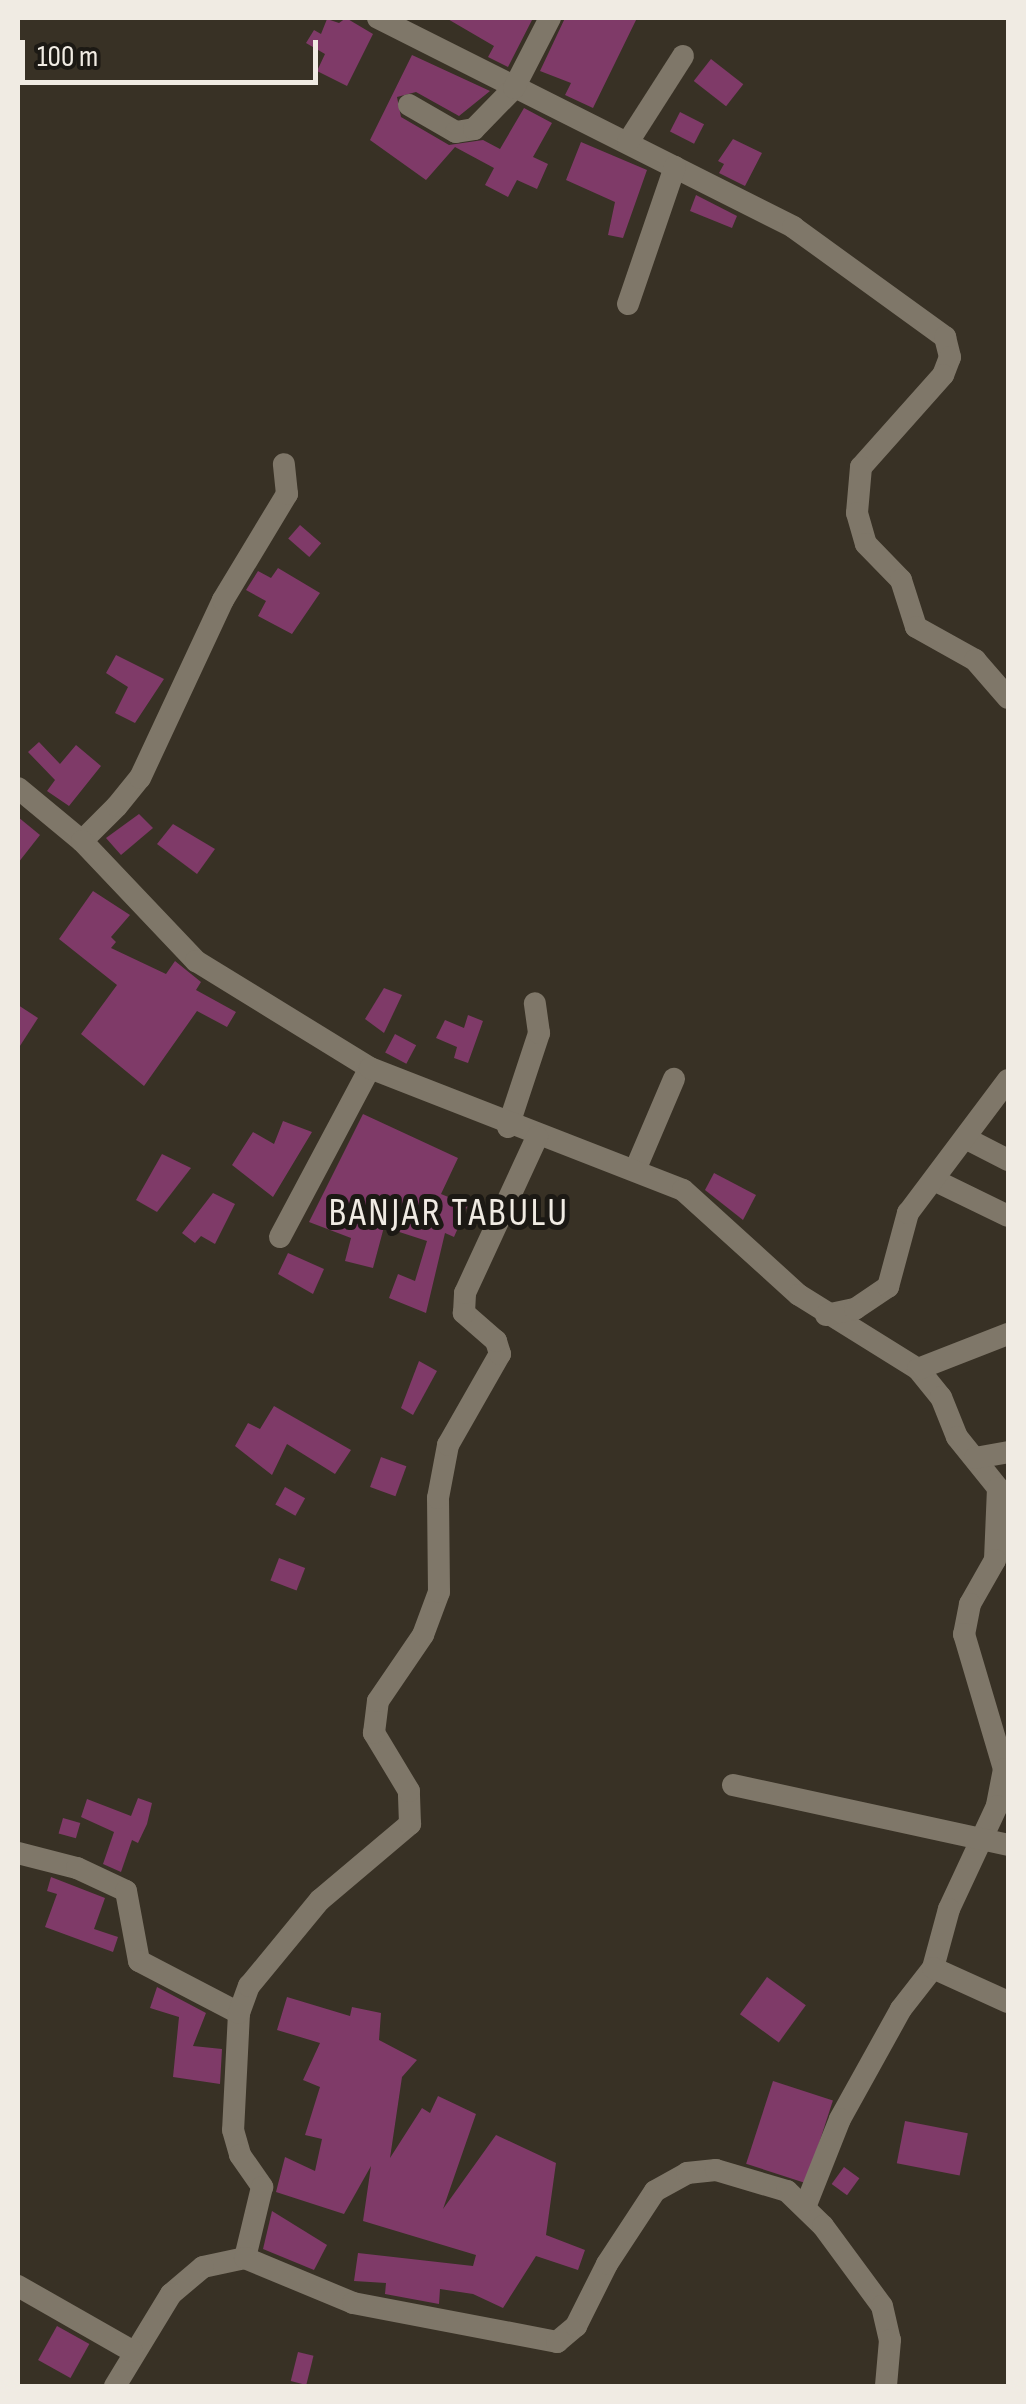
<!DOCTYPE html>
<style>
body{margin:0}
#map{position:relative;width:1026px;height:2404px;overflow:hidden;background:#383125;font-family:"Sofia Sans Condensed",sans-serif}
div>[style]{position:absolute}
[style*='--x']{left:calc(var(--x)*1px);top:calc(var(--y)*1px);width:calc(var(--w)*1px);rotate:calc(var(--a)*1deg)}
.building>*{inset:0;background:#7f3a68;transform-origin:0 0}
.minor>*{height:22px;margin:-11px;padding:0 11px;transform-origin:11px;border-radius:11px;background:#7f7769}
span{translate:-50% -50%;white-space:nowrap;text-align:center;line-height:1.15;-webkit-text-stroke:10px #1c1914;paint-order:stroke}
.quarter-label{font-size:40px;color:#f0ebe3;letter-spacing:2.5px}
.frame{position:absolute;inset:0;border:20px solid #f0ebe3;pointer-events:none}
.scale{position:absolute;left:20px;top:40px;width:298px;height:45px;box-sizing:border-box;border:5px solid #f0ebe3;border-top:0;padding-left:12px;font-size:30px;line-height:35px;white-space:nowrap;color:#f0ebe3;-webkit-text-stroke:8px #1c1914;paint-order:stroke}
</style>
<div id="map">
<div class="building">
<i style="clip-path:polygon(346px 18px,373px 34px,347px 86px,317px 71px,325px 54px,306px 43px,314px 30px,321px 34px,327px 19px,339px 23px)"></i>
<i style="clip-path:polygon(446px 18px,533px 18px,508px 67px,488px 57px,494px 46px)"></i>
<i style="clip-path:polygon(565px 18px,637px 18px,593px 108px,565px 95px,571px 83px,540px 71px)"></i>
<i style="clip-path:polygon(412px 55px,490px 91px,459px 116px,416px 92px,397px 97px,401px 117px,449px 145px,483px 140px,500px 149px,524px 108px,552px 123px,533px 157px,548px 164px,537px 189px,517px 180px,508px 197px,485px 185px,494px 168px,455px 147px,426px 180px,370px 140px)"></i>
<i style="left:711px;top:59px;width:41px;height:28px;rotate:38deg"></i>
<i style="left:680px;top:112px;width:27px;height:22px;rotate:27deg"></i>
<i style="clip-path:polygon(733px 139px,762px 153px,745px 186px,719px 173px,724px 164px,718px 161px)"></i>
<i style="clip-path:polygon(581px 142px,647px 170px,623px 238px,608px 235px,615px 202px,566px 180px)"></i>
<i style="clip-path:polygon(696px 195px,737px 216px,732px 228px,690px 211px)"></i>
<i style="left:300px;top:525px;width:28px;height:18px;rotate:41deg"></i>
<i style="clip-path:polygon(278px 568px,320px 593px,292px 634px,258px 616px,266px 601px,246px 590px,258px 571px,271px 578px)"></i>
<i style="clip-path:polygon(116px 655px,164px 679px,135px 723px,115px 713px,128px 687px,106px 673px)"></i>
<i style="clip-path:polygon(39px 742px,60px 764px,76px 745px,101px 766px,69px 806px,47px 791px,55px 780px,28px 752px)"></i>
<i style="clip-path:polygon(139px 814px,153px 828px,121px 855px,106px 838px)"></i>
<i style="clip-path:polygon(18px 817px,40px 835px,18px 863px)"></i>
<i style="clip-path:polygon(173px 824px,215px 849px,197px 874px,157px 844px)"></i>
<i style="clip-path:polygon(93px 891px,130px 915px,111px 937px,116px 942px,111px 948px,166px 974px,175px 961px,201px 982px,196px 990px,236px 1012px,227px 1027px,197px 1011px,144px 1086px,81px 1034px,117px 985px,59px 939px)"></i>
<i style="clip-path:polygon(384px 988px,402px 995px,384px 1033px,365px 1019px)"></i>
<i style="clip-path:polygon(18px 1005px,38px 1018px,18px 1049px)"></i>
<i style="clip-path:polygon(468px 1015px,483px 1021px,468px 1063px,454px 1058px,457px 1047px,436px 1038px,445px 1020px,464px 1028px)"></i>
<i style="left:395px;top:1034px;width:24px;height:21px;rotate:28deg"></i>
<i style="clip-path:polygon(363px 1114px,458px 1158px,441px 1194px,468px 1205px,454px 1237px,445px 1233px,426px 1313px,389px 1298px,398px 1274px,415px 1281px,427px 1241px,384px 1227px,373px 1268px,345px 1261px,351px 1238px,309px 1222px)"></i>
<i style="clip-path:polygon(283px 1121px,312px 1132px,273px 1197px,232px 1165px,253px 1132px,274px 1144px)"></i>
<i style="clip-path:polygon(162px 1154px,191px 1168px,157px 1212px,136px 1200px)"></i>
<i style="clip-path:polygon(714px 1173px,756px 1195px,743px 1220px,705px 1190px)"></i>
<i style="clip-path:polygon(213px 1193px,235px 1204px,215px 1244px,201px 1236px,195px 1243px,182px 1233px)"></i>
<i style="clip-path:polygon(288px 1253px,324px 1269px,313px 1294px,278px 1274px)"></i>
<i style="clip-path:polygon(419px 1361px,437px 1371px,413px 1415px,401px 1408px)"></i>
<i style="clip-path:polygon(274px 1406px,351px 1450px,335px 1474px,287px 1444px,272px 1475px,235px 1446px,248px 1423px,260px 1429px)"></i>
<i style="left:381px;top:1457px;width:27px;height:32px;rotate:20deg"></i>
<i style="left:285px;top:1487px;width:23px;height:20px;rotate:29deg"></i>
<i style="left:279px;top:1558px;width:28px;height:24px;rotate:21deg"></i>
<i style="clip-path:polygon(138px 1798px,152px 1803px,147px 1824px,138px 1843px,132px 1840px,121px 1872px,103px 1864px,114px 1832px,81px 1817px,87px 1799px,131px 1816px)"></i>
<i style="left:63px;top:1818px;width:18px;height:16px;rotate:16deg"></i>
<i style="clip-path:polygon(51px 1877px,105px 1898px,94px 1929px,118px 1937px,113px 1952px,45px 1927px,57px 1894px,47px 1891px)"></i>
<i style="left:767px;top:1977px;width:48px;height:46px;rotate:36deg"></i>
<i style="clip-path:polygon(157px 1987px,206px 2013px,193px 2046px,222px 2049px,220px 2084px,173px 2077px,179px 2017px,150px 2008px)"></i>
<i style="clip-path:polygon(287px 1997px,350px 2016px,352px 2007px,381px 2013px,379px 2040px,417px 2060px,402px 2077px,390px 2158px,422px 2108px,430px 2113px,438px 2096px,476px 2114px,443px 2209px,496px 2135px,556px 2163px,546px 2235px,585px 2250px,578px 2270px,536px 2256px,503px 2308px,473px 2294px,440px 2289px,439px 2304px,385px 2294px,386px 2283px,354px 2281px,358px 2253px,473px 2266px,476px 2255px,363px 2221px,371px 2166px,344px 2214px,276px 2192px,285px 2157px,315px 2171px,322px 2139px,305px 2135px,320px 2087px,303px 2080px,320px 2043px,277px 2030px)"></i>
<i style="left:773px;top:2081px;width:63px;height:87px;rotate:18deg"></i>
<i style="left:905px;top:2121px;width:64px;height:43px;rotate:11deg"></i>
<i style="left:844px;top:2167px;width:19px;height:21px;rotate:36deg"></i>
<i style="clip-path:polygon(272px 2211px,327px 2245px,314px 2270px,263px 2249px)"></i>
<i style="left:57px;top:2326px;width:37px;height:39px;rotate:29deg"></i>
<i style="left:298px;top:2352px;width:16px;height:30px;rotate:14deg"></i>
</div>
<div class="minor">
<i style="--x:378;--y:18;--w:465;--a:26.7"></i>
<i style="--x:793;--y:227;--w:188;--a:35.9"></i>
<i style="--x:945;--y:337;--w:21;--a:76"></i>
<i style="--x:950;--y:357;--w:19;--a:111"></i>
<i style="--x:943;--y:375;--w:123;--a:131.7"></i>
<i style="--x:861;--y:467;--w:46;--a:95"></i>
<i style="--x:857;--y:513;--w:32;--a:74"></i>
<i style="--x:866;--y:544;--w:50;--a:45.8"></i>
<i style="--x:901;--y:580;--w:49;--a:72.3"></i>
<i style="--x:916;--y:627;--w:68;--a:29.2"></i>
<i style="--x:975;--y:660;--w:50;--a:49"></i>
<i style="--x:409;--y:105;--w:54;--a:29.9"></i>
<i style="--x:456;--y:132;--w:18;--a:-9"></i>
<i style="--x:474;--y:129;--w:57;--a:-45.7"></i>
<i style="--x:514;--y:88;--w:79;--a:-62.8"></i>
<i style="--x:628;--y:142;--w:102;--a:-57.4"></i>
<i style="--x:628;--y:304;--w:145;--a:-71.1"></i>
<i style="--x:18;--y:788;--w:83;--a:39.6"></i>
<i style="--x:82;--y:841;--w:49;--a:-45"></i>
<i style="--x:117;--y:806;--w:36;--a:-51"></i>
<i style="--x:140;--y:778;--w:196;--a:-65"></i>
<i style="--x:223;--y:600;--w:124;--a:-58.9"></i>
<i style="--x:287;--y:494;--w:30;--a:-96"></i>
<i style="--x:82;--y:841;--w:166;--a:46.5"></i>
<i style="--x:196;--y:961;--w:204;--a:31.6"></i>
<i style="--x:508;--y:1127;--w:99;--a:-71.7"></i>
<i style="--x:539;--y:1033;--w:30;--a:-98"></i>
<i style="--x:967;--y:1139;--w:46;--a:27.1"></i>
<i style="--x:636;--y:1168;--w:97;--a:-66.9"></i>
<i style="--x:934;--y:1180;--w:82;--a:25.9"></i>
<i style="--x:280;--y:1237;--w:191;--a:-62"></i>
<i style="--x:370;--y:1068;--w:336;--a:21.3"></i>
<i style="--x:683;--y:1190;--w:156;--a:42.2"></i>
<i style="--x:799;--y:1295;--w:140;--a:31.9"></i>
<i style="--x:918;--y:1369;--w:36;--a:51"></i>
<i style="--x:941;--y:1397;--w:43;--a:68.2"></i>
<i style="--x:957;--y:1437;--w:65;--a:51.2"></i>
<i style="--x:998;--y:1488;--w:72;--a:92.4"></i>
<i style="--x:995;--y:1560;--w:51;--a:119.6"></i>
<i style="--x:970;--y:1604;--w:31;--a:101"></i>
<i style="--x:964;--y:1634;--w:141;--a:73.5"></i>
<i style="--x:1004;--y:1769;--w:38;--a:101"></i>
<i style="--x:997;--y:1806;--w:114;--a:115"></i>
<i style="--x:949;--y:1909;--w:61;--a:105.2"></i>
<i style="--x:933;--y:1968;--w:52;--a:128"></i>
<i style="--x:901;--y:2009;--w:126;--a:119"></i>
<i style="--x:840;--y:2119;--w:92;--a:111.6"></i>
<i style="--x:826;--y:1315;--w:30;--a:-12"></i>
<i style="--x:855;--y:1309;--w:40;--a:-34"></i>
<i style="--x:888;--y:1287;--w:77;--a:-74.9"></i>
<i style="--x:908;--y:1213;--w:166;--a:-53.1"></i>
<i style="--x:918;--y:1369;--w:97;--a:-21.3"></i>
<i style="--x:975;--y:1458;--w:34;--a:-10"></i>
<i style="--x:733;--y:1785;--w:281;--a:12.3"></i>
<i style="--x:18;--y:1853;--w:61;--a:14.3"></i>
<i style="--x:77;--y:1868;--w:54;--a:25.1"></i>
<i style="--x:126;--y:1891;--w:71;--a:79.5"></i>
<i style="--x:139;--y:1961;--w:113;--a:27.5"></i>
<i style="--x:239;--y:2013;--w:117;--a:92.9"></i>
<i style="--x:233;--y:2130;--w:26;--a:74"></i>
<i style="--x:240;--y:2155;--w:39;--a:55"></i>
<i style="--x:262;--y:2187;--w:73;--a:103.5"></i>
<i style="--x:245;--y:2258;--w:43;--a:167.9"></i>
<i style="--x:203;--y:2267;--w:42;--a:139.8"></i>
<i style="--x:171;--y:2294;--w:108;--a:121.3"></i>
<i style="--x:933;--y:1968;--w:82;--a:24.4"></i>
<i style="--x:239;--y:2013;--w:29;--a:-70"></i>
<i style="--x:249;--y:1986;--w:112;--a:-50.5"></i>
<i style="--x:320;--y:1900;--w:118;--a:-40.2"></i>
<i style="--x:410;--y:1824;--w:33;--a:-92"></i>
<i style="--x:409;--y:1791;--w:68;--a:-121.1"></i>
<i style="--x:374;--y:1733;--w:32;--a:-83"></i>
<i style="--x:378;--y:1701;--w:80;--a:-55.7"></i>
<i style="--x:423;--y:1635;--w:46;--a:-69.6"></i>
<i style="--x:439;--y:1592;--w:94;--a:-90.6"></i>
<i style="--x:438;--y:1498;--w:54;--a:-79.3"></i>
<i style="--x:448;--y:1445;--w:105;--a:-60.3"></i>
<i style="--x:500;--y:1354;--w:14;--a:-107"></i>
<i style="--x:496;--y:1341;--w:43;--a:-138.8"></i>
<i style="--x:464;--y:1313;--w:20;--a:-87"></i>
<i style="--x:465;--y:1293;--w:172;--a:-65.2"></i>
<i style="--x:245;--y:2258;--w:117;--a:22.6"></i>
<i style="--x:353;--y:2303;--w:208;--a:10.8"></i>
<i style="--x:557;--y:2342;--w:25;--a:-40"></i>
<i style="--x:576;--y:2326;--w:69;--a:-63.4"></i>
<i style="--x:607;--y:2264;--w:87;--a:-56.7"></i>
<i style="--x:655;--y:2191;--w:37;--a:-29"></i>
<i style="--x:687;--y:2173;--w:29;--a:-6"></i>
<i style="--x:716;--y:2170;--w:74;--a:16.5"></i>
<i style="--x:787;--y:2191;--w:50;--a:44.2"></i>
<i style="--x:823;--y:2226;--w:99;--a:53.6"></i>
<i style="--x:882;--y:2306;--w:35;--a:77"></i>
<i style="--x:890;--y:2340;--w:46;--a:95"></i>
<i style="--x:18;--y:2286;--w:131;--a:29.7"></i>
</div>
<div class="quarter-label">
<span style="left:449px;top:1213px">BANJAR TABULU</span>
</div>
<div class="frame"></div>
<div class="scale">100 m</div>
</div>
